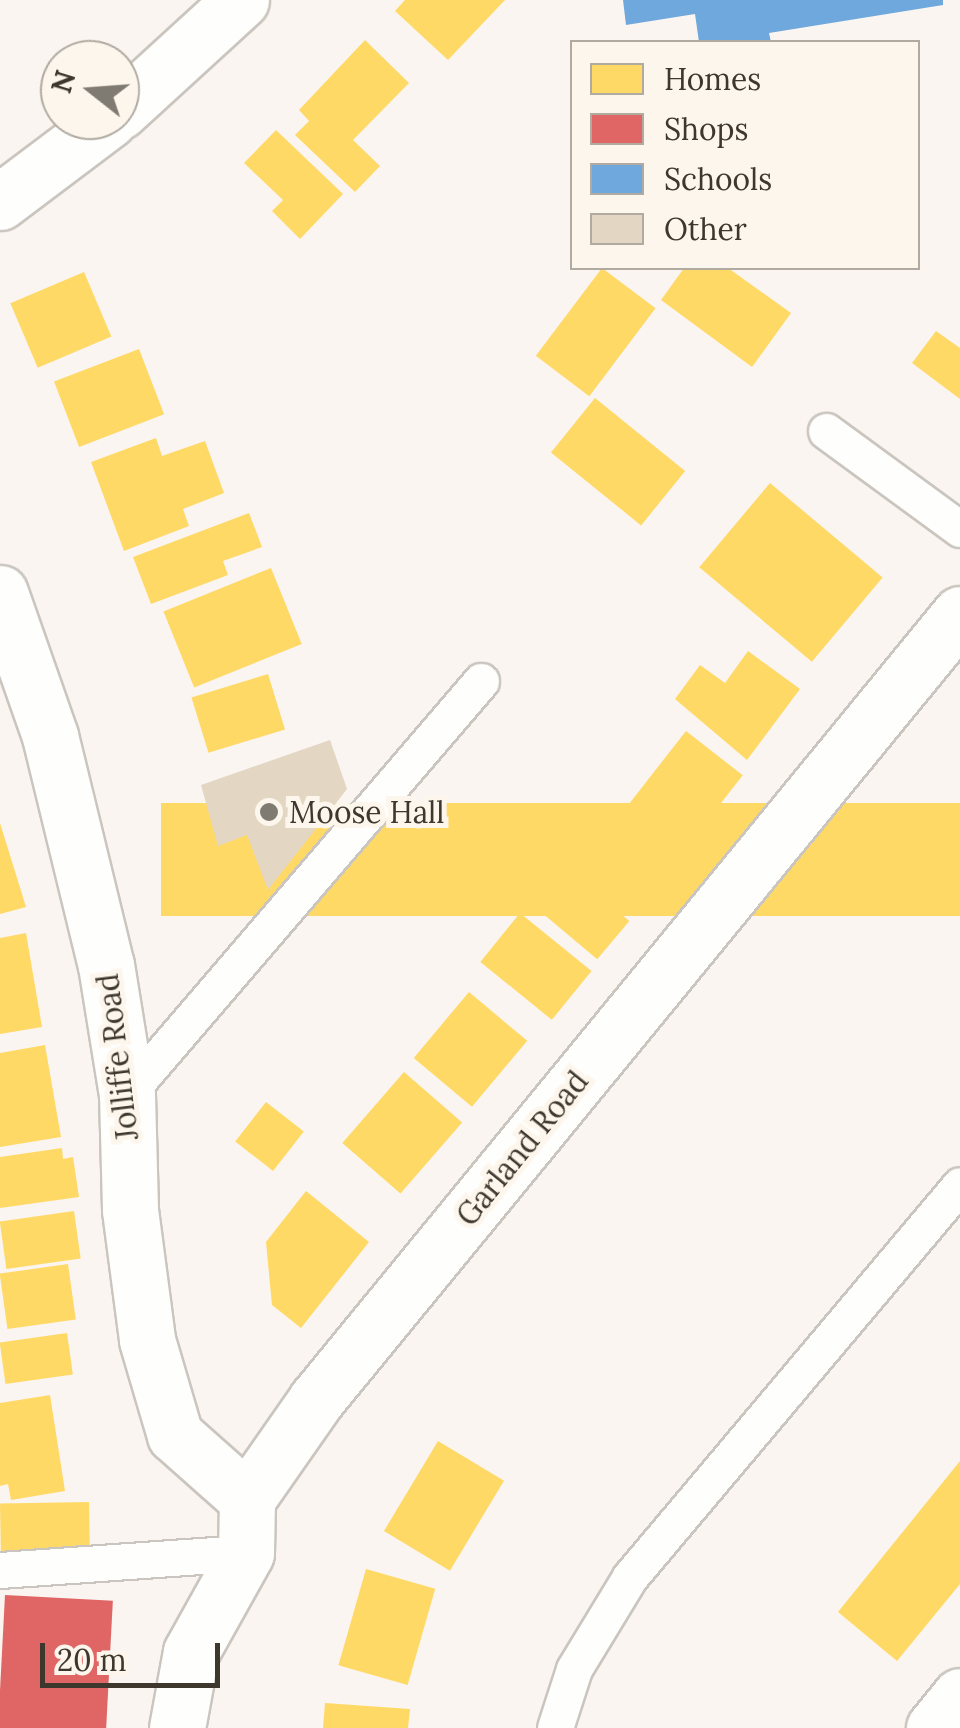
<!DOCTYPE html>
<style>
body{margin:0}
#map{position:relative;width:960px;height:1728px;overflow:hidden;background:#faf5f0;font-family:Lora,serif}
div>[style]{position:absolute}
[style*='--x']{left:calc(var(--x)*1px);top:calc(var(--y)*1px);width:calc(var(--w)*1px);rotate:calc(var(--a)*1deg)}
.homes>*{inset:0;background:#ffd966;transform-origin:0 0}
.shops>*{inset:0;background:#e06666;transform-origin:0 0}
.schools>*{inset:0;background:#6fa8dc}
.building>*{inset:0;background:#e3d6c3}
.roads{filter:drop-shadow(2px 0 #cac5be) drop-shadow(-2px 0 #cac5be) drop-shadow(0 2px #cac5be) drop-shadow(0 -2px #cac5be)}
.service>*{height:35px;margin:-17.5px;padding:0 17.5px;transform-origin:17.5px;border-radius:17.5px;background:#fefefd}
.minor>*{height:55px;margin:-27.5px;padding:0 27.5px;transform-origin:27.5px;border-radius:27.5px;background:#fefefd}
.dots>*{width:28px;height:28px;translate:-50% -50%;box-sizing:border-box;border:5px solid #fdf6ed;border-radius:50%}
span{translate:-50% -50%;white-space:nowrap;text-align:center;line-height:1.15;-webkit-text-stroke:10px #fdf6ed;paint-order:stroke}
.poi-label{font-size:30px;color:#3d372e}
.left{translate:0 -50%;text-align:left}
.street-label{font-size:30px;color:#3d372e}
.legend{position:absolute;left:570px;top:40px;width:350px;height:230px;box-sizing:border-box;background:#fdf6ed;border:2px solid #b0aaa1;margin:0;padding:12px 18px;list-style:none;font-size:30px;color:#3d372e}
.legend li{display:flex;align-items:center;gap:20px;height:50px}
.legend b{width:50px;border:2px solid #b0aaa1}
.north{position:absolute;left:40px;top:40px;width:100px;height:100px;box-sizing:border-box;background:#fdf6ed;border:2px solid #b0aaa1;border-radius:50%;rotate:287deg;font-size:28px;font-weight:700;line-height:40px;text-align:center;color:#3d372e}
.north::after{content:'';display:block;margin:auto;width:35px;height:45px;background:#7f7a72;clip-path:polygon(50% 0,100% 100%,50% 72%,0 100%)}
.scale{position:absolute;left:40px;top:1643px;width:180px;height:45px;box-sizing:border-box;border:5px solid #3d372e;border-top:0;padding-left:12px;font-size:30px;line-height:35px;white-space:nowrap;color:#3d372e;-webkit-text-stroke:8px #fdf6ed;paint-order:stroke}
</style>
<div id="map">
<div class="homes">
<i style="clip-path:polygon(405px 0,505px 0,448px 60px,395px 11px)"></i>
<i style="clip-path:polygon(365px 40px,409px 83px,353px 140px,380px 166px,355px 192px,295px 135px,309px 121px,299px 110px)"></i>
<i style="clip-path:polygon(276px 130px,343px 194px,300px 239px,272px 211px,283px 200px,244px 163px)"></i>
<i style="left:602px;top:268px;width:67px;height:110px;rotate:37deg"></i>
<i style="clip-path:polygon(684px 268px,728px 268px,791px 313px,752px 367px,661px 300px)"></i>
<i style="left:84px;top:272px;width:70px;height:80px;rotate:67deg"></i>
<i style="clip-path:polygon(936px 331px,960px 348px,960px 399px,912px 363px)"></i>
<i style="left:139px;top:349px;width:70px;height:91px;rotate:69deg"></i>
<i style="left:595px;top:398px;width:116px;height:70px;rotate:39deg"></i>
<i style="clip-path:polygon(156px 438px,162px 456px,205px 441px,224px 493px,183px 509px,189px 526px,124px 551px,91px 462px)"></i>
<i style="left:770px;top:483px;width:147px;height:110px;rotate:40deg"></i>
<i style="clip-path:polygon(249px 513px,262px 547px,223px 561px,228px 575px,151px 604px,133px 557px)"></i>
<i style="left:271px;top:568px;width:82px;height:116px;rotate:68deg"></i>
<i style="clip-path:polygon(748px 651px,800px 689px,747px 760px,675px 699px,700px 665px,725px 683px)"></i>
<i style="left:268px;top:674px;width:58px;height:80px;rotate:73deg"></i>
<i style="left:686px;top:731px;width:72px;height:98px;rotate:38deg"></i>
<i style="left:960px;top:803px;width:113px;height:799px;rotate:90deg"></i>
<i style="left:603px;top:816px;width:85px;height:45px;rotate:39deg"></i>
<i style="clip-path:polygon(0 823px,26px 907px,0 914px)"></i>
<i style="left:565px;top:867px;width:84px;height:50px;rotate:40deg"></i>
<i style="left:520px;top:913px;width:92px;height:63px;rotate:39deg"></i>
<i style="clip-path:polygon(26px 933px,42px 1027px,0 1034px,0 938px)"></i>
<i style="left:469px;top:992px;width:76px;height:86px;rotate:40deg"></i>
<i style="clip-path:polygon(45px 1045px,61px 1137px,0 1147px,0 1053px)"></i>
<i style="left:404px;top:1072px;width:77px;height:94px;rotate:41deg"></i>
<i style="left:266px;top:1102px;width:48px;height:50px;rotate:38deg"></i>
<i style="clip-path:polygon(62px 1148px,63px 1159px,73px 1157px,79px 1197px,0 1208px,0 1157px)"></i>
<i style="clip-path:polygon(306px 1191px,369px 1242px,301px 1328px,272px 1305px,266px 1242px)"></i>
<i style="left:74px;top:1211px;width:48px;height:75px;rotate:82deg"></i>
<i style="left:68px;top:1264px;width:56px;height:69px;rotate:82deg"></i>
<i style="left:67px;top:1333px;width:42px;height:68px;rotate:82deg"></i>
<i style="clip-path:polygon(50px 1395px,65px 1491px,11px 1500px,8px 1484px,0 1486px,0 1403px)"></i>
<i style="left:438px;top:1441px;width:77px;height:105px;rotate:31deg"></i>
<i style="clip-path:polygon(960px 1461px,960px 1584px,897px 1661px,838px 1612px)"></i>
<i style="left:89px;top:1502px;width:57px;height:89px;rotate:89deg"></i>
<i style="left:366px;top:1569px;width:72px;height:100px;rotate:16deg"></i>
<i style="clip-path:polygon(325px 1703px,410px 1709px,408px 1728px,323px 1728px)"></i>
</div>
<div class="shops">
<i style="left:5px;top:1595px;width:108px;height:133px;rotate:3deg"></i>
</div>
<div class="schools">
<i style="clip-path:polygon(623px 0,943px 0,943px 5px,769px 33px,771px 42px,699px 42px,695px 14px,626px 25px)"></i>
</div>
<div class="building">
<i style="clip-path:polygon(330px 740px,347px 789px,268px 890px,247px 835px,218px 846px,201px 785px)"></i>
</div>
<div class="roads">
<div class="service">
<i style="--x:826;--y:431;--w:166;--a:36.2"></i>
<i style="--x:127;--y:1094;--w:544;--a:-49.4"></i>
<i style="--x:0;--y:1570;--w:247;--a:-4"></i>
<i style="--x:555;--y:1728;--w:62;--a:-72.1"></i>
<i style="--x:574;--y:1669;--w:108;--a:-58.7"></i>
<i style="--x:630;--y:1577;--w:512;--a:-49.91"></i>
</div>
<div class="minor">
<i style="--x:120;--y:111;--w:164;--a:-42.5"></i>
<i style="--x:0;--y:202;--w:136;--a:-37"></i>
<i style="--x:0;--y:593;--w:151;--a:70.7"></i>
<i style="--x:50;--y:736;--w:236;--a:76.3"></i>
<i style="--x:106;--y:965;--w:131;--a:80.8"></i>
<i style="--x:127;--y:1094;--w:116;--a:88.5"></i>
<i style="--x:130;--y:1210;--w:131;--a:82.5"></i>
<i style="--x:147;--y:1340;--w:99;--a:73.6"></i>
<i style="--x:175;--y:1435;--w:96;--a:41.6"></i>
<i style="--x:177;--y:1728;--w:77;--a:-79.6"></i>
<i style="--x:191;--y:1652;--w:113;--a:-60.9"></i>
<i style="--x:246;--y:1553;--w:54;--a:-88.9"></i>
<i style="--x:247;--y:1499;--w:121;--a:-55.1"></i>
<i style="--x:316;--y:1400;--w:1016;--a:-50.67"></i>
<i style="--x:934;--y:1728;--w:41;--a:-50.9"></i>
</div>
</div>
<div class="dots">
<i style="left:269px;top:812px;background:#7f7a72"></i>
</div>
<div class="poi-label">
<span class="left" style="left:289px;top:812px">Moose Hall</span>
</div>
<div class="street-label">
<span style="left:117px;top:1057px;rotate:-97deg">Jolliffe Road</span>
<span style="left:522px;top:1148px;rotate:-51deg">Garland Road</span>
</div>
<ul class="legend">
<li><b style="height:28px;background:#ffd966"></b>Homes</li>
<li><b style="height:28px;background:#e06666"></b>Shops</li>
<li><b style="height:28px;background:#6fa8dc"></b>Schools</li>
<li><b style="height:28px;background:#e3d6c3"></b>Other</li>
</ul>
<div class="north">N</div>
<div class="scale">20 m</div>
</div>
